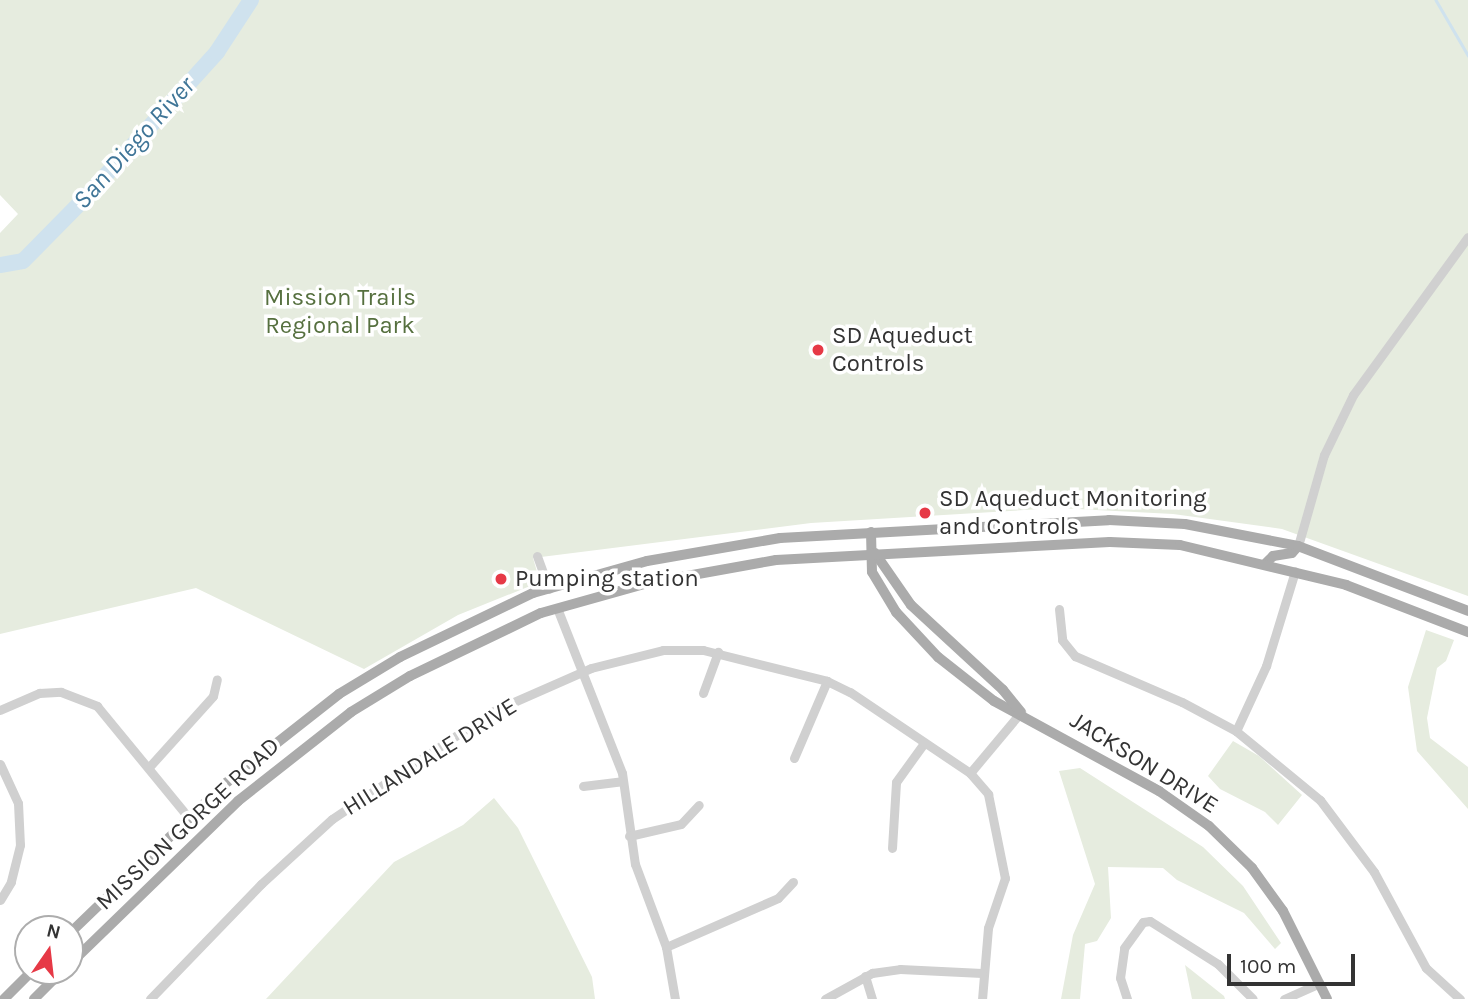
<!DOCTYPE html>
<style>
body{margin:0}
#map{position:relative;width:1468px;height:999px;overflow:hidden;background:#fff;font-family:Karla,sans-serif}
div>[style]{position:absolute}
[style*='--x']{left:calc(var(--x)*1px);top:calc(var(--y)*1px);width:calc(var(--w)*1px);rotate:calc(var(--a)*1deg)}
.green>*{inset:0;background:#e6ecdf}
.stream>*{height:2.5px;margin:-1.25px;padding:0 1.25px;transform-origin:1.25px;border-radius:1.25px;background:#cfe2ee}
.river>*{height:16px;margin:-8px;padding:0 8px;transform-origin:8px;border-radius:8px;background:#cfe2ee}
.minor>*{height:9px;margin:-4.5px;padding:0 4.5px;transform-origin:4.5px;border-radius:4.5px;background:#d0d0d0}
.major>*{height:10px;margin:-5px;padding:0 5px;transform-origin:5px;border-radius:5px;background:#ababab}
.dots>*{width:19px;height:19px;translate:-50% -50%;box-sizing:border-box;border:4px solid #fff;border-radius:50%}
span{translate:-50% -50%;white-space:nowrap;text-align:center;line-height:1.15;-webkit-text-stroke:7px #fff;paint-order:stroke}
.park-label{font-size:24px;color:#56703f}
.poi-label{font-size:24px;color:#333}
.left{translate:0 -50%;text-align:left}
.street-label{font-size:24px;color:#333}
.water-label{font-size:26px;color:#3f7597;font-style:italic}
.north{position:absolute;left:14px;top:915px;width:70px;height:70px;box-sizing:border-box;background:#fff;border:2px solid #adadad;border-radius:50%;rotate:14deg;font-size:19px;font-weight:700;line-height:28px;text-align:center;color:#333}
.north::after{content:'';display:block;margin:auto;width:24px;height:32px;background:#e63946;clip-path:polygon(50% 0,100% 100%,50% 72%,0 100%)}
.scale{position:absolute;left:1227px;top:954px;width:128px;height:32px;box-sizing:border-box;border:4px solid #333;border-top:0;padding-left:9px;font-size:21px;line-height:24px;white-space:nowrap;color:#333;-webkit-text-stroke:5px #fff;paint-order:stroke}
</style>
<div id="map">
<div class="green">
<i style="clip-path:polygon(0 0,1468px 0,1468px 596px,1282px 529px,1173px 514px,1058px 508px,811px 523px,533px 558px,540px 582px,458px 615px,364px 669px,196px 588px,0 634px,0 233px,18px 214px,0 195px)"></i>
<i style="clip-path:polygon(1426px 630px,1454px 640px,1446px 661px,1437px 668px,1427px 718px,1430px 738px,1468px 767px,1468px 809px,1417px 751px,1408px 687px)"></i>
<i style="clip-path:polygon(1233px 741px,1259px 756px,1302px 795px,1278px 825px,1265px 812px,1220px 789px,1208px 776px)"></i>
<i style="clip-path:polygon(1080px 768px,1203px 847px,1243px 886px,1281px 943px,1275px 949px,1244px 913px,1177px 880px,1163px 868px,1108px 867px,1111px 918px,1097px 941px,1085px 944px,1080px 999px,1061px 999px,1073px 935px,1095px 884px,1059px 771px)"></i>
<i style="clip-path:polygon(494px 798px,518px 828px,592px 977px,595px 999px,266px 999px,394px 862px,463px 825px)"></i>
<i style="clip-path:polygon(1185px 965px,1224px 996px,1225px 999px,1192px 999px)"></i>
</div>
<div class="stream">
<i style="--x:1436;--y:0;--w:64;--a:59.8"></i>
</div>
<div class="river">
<i style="--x:0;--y:265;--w:23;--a:-10"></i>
<i style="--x:23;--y:261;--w:91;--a:-45.4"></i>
<i style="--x:87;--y:196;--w:194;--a:-47.9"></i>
<i style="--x:217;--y:52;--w:62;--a:-56.8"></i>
</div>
<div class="minor">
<i style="--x:1298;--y:546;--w:95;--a:-74.1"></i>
<i style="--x:1324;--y:455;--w:67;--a:-64.2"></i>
<i style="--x:1353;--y:395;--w:195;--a:-54"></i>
<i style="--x:537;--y:556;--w:35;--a:70"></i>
<i style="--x:557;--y:608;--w:177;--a:68.5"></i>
<i style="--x:622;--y:773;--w:92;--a:81.9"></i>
<i style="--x:635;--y:864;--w:89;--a:69.5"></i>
<i style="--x:666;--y:947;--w:53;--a:80.2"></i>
<i style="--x:1059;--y:609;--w:31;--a:84"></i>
<i style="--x:1062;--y:640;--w:21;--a:51"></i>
<i style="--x:1075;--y:656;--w:116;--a:23.3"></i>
<i style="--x:1182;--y:702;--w:61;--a:28.2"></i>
<i style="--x:1236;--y:731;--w:109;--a:39.4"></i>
<i style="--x:1320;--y:800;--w:90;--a:53.1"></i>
<i style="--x:1374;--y:872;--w:109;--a:61.6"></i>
<i style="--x:1426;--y:968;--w:46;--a:42.4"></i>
<i style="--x:703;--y:693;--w:44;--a:-69.9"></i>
<i style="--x:0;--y:710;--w:43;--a:-23.6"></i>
<i style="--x:39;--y:693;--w:22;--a:-3"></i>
<i style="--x:61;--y:692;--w:39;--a:21"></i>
<i style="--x:97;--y:706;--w:145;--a:50.6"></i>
<i style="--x:1236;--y:731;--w:72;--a:-65.2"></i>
<i style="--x:1266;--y:666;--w:99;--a:-73"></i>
<i style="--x:794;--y:758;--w:84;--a:-66.8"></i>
<i style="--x:0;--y:764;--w:43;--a:65.2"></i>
<i style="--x:18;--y:803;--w:42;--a:87.3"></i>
<i style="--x:20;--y:845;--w:38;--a:104"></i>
<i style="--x:11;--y:882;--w:21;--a:121"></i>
<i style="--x:150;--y:766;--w:94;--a:-48"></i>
<i style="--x:213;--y:696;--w:17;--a:-77"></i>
<i style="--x:970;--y:773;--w:80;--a:-50.1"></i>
<i style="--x:583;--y:786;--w:39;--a:-7"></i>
<i style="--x:629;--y:836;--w:53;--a:-13"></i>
<i style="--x:681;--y:824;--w:26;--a:-47"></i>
<i style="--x:892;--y:848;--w:66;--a:-86.5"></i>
<i style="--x:896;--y:782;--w:48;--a:-54.3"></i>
<i style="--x:666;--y:947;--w:122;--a:-23.6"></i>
<i style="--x:778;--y:898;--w:22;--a:-47"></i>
<i style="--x:865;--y:976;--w:24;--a:73"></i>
<i style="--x:150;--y:999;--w:160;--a:-46"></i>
<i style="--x:261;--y:884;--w:96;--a:-42.5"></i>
<i style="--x:332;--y:819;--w:192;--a:-33.9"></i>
<i style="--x:491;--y:712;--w:109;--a:-23.7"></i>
<i style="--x:591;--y:668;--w:74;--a:-14"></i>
<i style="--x:663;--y:650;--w:40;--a:0"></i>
<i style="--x:703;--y:650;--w:128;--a:14"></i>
<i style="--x:827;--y:681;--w:25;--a:26"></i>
<i style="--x:850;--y:692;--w:145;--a:34"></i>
<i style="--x:970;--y:773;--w:28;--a:49"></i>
<i style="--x:988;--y:794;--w:86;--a:78.6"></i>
<i style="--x:1005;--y:878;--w:53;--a:108.8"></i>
<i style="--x:988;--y:928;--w:71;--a:94.8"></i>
<i style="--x:825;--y:999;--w:54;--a:-29"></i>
<i style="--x:872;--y:973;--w:28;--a:-8"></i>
<i style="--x:900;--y:969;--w:82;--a:2.8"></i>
<i style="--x:1127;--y:999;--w:22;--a:-108"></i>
<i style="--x:1120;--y:978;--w:30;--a:-82"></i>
<i style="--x:1124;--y:948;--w:32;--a:-54"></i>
<i style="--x:1143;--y:922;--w:7;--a:-8"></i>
<i style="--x:1150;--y:921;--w:80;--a:32.3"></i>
<i style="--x:1218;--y:964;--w:49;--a:45"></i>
<i style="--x:1284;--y:999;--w:39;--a:-24"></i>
</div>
<div class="major">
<i style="--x:871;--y:532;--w:40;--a:88.6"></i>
<i style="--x:872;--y:572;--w:47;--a:59"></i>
<i style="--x:896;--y:612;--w:62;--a:47"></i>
<i style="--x:938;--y:657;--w:71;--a:38.2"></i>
<i style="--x:994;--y:701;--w:188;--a:28.6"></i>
<i style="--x:1159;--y:791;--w:61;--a:35"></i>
<i style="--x:1209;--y:826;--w:60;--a:44.3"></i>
<i style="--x:1252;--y:868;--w:53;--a:54.2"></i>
<i style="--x:1283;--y:911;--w:98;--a:63.4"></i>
<i style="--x:875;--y:553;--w:63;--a:55.3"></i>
<i style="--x:911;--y:605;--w:125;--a:42.7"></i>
<i style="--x:1003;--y:690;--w:28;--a:51"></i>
<i style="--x:1266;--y:563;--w:10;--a:-45"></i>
<i style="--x:1273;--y:556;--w:19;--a:-9"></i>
<i style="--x:1292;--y:553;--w:9;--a:-49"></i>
<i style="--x:70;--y:933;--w:216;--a:-43.9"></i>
<i style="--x:226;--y:783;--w:144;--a:-38.2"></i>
<i style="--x:339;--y:694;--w:71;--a:-31.2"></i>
<i style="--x:400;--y:657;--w:148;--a:-25.7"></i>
<i style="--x:533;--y:593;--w:118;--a:-15.7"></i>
<i style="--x:647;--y:561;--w:135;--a:-9.8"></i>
<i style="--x:780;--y:538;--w:329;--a:-3.1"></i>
<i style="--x:1109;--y:520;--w:76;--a:3"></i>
<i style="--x:1185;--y:524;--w:115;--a:11"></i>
<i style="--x:1298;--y:546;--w:182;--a:20.9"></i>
<i style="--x:70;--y:964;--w:234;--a:-44.1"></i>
<i style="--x:238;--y:801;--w:144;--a:-38.2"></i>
<i style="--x:351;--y:712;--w:69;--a:-31.4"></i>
<i style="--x:410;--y:676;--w:145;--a:-25.7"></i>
<i style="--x:541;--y:613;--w:111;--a:-15.7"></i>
<i style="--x:648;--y:583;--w:130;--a:-10.2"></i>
<i style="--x:776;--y:560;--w:334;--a:-3.1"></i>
<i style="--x:1110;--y:542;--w:70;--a:2.5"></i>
<i style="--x:1180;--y:545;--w:171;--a:13.5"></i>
<i style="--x:1346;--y:585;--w:131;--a:21.1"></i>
<i style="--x:4;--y:999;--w:40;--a:-45"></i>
<i style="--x:34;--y:999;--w:40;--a:-45"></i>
</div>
<div class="dots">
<i style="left:818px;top:350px;background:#e63946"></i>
<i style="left:925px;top:513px;background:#e63946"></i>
<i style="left:501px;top:579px;background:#e63946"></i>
</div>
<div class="park-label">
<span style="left:340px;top:312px">Mission Trails<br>Regional Park</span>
</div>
<div class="poi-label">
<span class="left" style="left:832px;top:350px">SD Aqueduct<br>Controls</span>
<span class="left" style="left:939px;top:513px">SD Aqueduct Monitoring<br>and Controls</span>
<span class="left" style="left:515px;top:579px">Pumping station</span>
</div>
<div class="street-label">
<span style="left:430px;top:757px;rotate:-32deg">HILLANDALE DRIVE</span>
<span style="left:1144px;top:763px;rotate:32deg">JACKSON DRIVE</span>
<span style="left:188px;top:824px;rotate:-43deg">MISSION GORGE ROAD</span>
</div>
<div class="water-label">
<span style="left:134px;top:143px;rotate:-48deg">San Diego River</span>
</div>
<div class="north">N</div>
<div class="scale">100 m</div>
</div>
